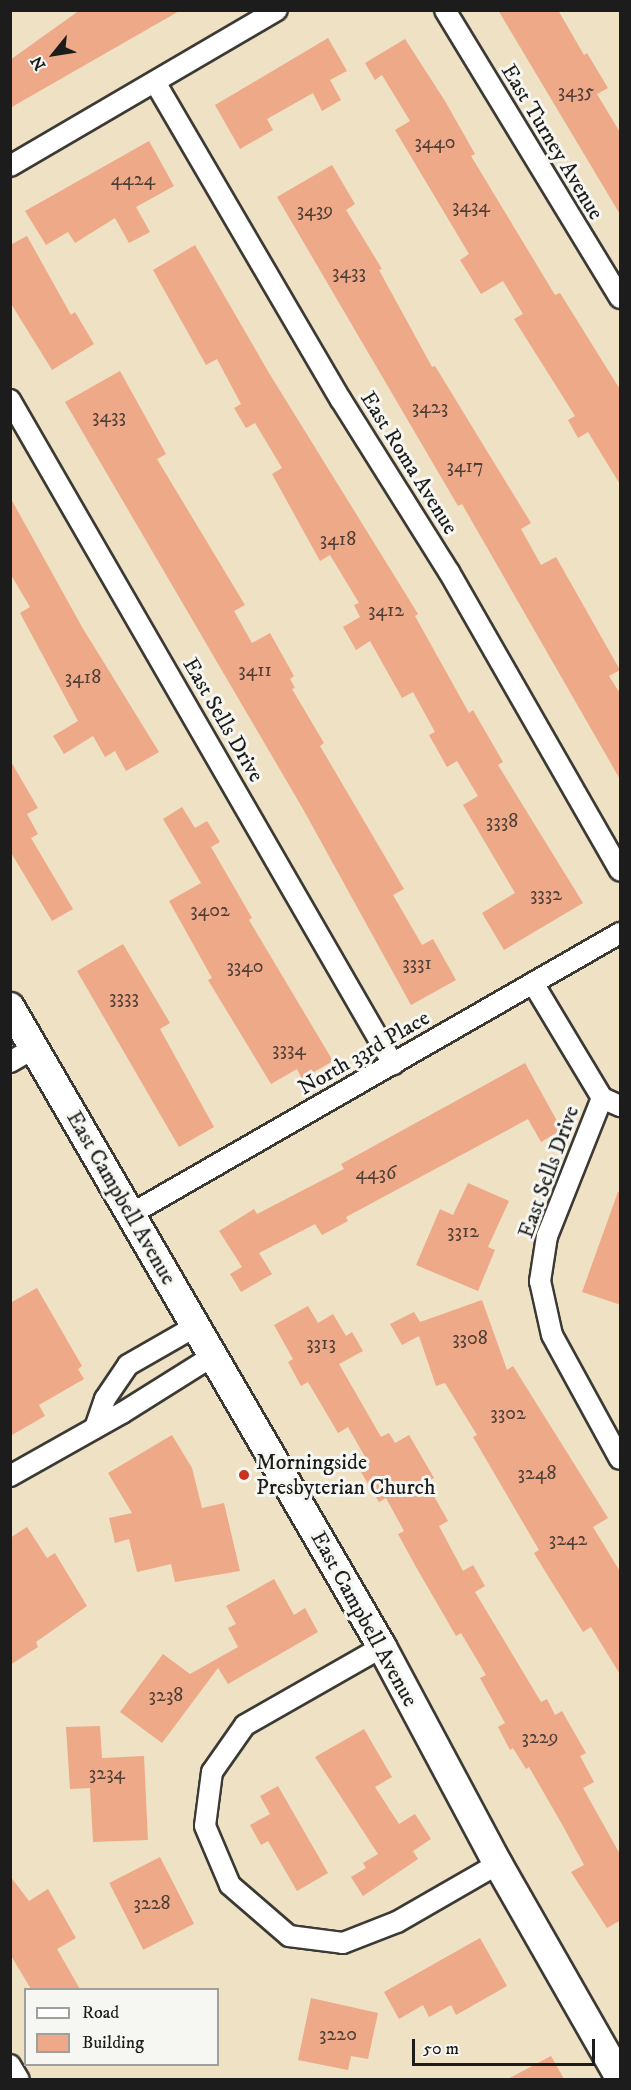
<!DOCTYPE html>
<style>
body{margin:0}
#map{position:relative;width:631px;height:2090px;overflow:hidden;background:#efe1c3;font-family:"IM FELL DW Pica",serif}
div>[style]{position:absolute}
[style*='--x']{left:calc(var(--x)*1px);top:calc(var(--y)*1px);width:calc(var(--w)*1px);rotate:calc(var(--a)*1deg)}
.building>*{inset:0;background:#eda988;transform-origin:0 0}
.roads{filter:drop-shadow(2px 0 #3c3a35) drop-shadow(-2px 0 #3c3a35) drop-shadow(0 2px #3c3a35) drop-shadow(0 -2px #3c3a35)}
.street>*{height:20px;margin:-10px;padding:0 10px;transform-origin:10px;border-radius:10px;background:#fff}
.secondary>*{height:28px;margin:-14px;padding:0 14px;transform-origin:14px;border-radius:14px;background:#fff}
.dots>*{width:16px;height:16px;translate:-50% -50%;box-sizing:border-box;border:3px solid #f6f6f2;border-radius:50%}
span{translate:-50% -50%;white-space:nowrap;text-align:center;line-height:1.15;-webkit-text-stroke:6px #f6f6f2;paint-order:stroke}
.number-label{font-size:20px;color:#503f37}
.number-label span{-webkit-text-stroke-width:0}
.street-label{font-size:22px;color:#1c1c1c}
.poi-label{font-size:22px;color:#1c1c1c}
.left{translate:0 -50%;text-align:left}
.frame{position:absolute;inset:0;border:12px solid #1c1c1c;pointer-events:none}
.legend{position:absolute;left:24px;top:1988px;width:195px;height:78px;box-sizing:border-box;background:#f6f6f2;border:2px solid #9f9f9c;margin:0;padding:8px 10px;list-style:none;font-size:18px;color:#1c1c1c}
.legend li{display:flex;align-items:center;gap:12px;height:30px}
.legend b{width:30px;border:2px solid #9f9f9c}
.north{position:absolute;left:24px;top:24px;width:60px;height:60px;-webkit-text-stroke:4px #f6f6f2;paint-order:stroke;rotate:240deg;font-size:16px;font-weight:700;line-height:24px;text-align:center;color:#1c1c1c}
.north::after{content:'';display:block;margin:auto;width:21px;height:27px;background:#1c1c1c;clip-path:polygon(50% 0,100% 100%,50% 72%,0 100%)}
.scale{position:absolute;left:412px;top:2039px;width:183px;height:27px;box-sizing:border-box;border:3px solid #1c1c1c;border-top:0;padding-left:8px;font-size:18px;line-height:21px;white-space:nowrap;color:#1c1c1c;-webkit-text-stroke:4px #f6f6f2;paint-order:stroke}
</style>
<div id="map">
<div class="building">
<i style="clip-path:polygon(80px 10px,181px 10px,10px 108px,10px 60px)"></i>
<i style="clip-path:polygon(498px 10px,558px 10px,584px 55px,587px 53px,608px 88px,597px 94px,621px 134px,621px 216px)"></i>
<i style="clip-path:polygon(328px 38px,347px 71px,330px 80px,341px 100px,322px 111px,313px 93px,267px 119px,273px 130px,240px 149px,215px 105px)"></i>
<i style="clip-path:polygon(405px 39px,445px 101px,475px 154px,471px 156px,555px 295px,560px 293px,621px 391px,621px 486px,588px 432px,578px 438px,568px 420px,575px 416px,514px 319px,523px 314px,503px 281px,481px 294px,460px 260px,469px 254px,395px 130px,410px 121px,382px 75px,375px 80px,365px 63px)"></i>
<i style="clip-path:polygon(149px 141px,174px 186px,136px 207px,150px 232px,129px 243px,115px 218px,75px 243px,68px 232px,46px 245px,25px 211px)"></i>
<i style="clip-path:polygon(332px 165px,355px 204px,346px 210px,382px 269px,379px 270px,432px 367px,435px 366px,531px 523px,521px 529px,541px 565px,556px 557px,620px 670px,609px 676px,621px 695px,621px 781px,462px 504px,458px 506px,277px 197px)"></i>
<i style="clip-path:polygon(27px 236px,71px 315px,75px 312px,94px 344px,52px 370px,10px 302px,10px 245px)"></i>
<i style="clip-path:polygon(195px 245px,269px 373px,418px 614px,415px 616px,469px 713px,473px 710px,503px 762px,498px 765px,583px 903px,504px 950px,482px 913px,515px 893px,463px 805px,478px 796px,457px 761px,447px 767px,429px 735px,435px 732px,413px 692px,402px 698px,370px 641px,356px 650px,343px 627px,360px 617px,354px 605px,359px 603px,330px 555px,320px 561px,272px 474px,282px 468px,255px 423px,246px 428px,234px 408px,241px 404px,217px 359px,206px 365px,153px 270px)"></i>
<i style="clip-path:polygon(120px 371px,166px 454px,157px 459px,245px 605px,234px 611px,252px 643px,270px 633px,294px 676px,290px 679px,295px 688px,292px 689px,324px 743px,320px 746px,404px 889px,393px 895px,422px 945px,433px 939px,456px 980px,411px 1005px,303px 809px,65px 402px)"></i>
<i style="clip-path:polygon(10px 497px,82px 627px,159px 752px,126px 771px,115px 751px,105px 757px,93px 736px,64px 754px,53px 736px,78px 721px,20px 613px,30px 607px,10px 573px)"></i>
<i style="clip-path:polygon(10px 760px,38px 808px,27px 814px,38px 834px,31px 838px,73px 909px,52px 921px,10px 851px)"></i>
<i style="clip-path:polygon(182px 807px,195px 828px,207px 821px,220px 842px,211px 847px,252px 918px,249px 920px,333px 1061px,302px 1079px,297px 1069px,271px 1084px,208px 980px,212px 978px,169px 901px,201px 883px,163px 819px)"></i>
<i style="clip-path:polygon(123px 944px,170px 1023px,160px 1029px,214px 1127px,179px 1147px,77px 971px)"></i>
<i style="clip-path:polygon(525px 1063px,562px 1130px,541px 1142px,528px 1119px,346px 1217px,348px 1221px,322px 1235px,315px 1224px,259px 1253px,272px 1274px,241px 1292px,230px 1274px,242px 1267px,219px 1231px,254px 1209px,257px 1214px,344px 1169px,341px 1164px)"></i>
<i style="clip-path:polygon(468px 1183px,509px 1201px,488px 1247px,495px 1250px,478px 1291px,416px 1265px,440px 1209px,453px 1215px)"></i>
<i style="clip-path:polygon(618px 1192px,621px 1192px,621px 1305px,582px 1292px)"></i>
<i style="clip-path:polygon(37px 1288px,82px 1366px,78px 1369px,84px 1379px,39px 1405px,45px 1416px,10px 1436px,10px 1303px)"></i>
<i style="clip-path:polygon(482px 1300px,507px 1370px,513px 1366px,608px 1518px,593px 1527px,621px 1573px,621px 1676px,591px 1627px,583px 1632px,548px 1576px,534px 1553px,539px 1550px,473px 1437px,477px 1435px,445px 1383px,436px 1386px,419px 1336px,402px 1345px,390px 1324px,414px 1312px,420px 1322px)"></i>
<i style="clip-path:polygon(308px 1306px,318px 1323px,333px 1314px,346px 1336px,352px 1332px,363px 1351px,339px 1364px,381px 1437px,389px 1433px,395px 1443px,409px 1435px,434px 1478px,426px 1482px,448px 1521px,439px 1526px,463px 1571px,473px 1565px,485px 1586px,475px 1592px,541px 1702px,547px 1699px,555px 1715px,562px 1711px,586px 1753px,580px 1756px,594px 1782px,583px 1788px,621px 1856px,621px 1920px,607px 1928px,571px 1872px,584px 1865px,563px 1826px,529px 1767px,526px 1769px,513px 1748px,510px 1750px,498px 1727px,505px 1723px,480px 1678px,486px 1675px,461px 1633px,456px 1636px,416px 1567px,398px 1534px,404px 1531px,386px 1498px,379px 1502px,358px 1467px,368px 1462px,348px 1427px,338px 1433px,308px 1382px,301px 1386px,288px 1362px,293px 1359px,274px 1325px)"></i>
<i style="clip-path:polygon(172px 1435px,192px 1468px,202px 1508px,224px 1503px,240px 1571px,175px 1582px,171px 1564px,137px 1572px,129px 1539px,115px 1543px,109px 1518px,132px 1513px,108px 1473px)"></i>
<i style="clip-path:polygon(27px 1527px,47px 1558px,55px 1553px,87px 1606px,36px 1642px,38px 1647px,10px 1665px,10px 1538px)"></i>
<i style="clip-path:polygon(274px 1579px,294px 1615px,305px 1608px,318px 1632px,228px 1684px,218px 1668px,162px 1743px,120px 1712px,163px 1654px,190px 1674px,238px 1647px,228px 1628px,236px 1624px,226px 1606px)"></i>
<i style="clip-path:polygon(100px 1726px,102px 1758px,144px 1756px,148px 1840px,93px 1842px,90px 1788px,70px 1789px,66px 1727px)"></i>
<i style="clip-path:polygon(364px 1729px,392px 1777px,375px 1787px,399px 1824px,415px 1814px,431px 1839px,413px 1851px,418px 1859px,363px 1896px,351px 1877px,366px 1868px,363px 1863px,378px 1854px,315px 1757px)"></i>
<i style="clip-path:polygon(278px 1786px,328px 1873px,297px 1891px,268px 1841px,261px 1845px,250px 1825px,270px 1814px,260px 1796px)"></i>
<i style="left:160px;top:1857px;width:75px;height:57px;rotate:63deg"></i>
<i style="clip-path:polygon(10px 1876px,29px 1901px,48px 1889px,76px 1938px,57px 1949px,80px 1989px,31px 1989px,10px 1954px)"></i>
<i style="clip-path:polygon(480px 1938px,507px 1986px,456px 2015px,451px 2005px,429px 2017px,423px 2005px,399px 2019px,384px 1992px)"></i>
<i style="clip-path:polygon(311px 1998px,378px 2013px,368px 2059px,351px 2056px,348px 2070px,298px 2060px)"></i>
<i style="clip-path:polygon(551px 2056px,564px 2079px,508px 2079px)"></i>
</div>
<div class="roads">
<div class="street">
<i style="--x:445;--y:10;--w:337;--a:58.7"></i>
<i style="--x:155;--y:82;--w:368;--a:59.7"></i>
<i style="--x:341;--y:400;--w:203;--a:57.9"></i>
<i style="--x:449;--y:572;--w:344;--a:60.2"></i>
<i style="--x:10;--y:166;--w:309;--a:-30.3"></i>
<i style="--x:10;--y:400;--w:767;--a:60.02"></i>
<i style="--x:533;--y:983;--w:134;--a:59"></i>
<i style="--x:602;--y:1098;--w:20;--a:24"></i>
<i style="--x:10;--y:1062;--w:28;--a:-30"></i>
<i style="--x:602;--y:1098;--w:149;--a:111.7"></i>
<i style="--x:547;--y:1236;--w:46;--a:98.8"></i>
<i style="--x:540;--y:1281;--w:55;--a:77.5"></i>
<i style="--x:552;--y:1335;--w:141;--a:61.3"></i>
<i style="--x:131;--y:1214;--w:564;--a:-29.88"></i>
<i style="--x:95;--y:1428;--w:31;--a:-71"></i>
<i style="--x:105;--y:1399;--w:41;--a:-55.9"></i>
<i style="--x:128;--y:1365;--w:78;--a:-29.8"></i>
<i style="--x:10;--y:1476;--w:129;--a:-29.4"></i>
<i style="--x:122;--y:1413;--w:107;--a:-32.1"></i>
<i style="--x:382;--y:1647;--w:158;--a:150.3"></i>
<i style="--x:245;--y:1725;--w:57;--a:125.1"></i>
<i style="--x:212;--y:1772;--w:54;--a:97.4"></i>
<i style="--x:205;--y:1826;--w:64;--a:67"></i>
<i style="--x:230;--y:1885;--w:78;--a:40.8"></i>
<i style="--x:289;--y:1936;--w:54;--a:7.4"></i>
<i style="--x:343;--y:1943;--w:58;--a:-21.3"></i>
<i style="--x:397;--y:1922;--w:116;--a:-29.9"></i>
<i style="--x:10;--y:2065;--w:17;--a:59"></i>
</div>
<div class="secondary">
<i style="--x:10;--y:1007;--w:740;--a:59.83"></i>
<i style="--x:382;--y:1647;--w:246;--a:61.9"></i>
<i style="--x:498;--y:1864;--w:246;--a:60.3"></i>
</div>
</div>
<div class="dots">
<i style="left:244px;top:1475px;background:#c8321e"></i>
</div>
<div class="number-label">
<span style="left:576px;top:91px">3435</span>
<span style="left:435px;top:142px">3440</span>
<span style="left:133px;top:179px">4424</span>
<span style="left:471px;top:206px">3434</span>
<span style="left:315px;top:210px">3439</span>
<span style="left:349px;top:272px">3433</span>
<span style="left:430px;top:407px">3423</span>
<span style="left:109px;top:416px">3433</span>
<span style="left:465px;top:466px">3417</span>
<span style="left:338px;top:539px">3418</span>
<span style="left:386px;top:610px">3412</span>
<span style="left:255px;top:670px">3411</span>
<span style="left:83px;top:677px">3418</span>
<span style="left:502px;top:821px">3338</span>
<span style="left:546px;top:894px">3332</span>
<span style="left:210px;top:910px">3402</span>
<span style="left:417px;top:963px">3331</span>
<span style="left:245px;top:966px">3340</span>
<span style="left:124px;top:997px">3333</span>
<span style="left:289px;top:1049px">3334</span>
<span style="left:376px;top:1173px">4436</span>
<span style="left:463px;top:1231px">3312</span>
<span style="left:470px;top:1338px">3308</span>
<span style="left:321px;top:1343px">3313</span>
<span style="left:508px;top:1413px">3302</span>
<span style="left:537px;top:1473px">3248</span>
<span style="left:568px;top:1539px">3242</span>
<span style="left:166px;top:1695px">3238</span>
<span style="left:540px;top:1737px">3229</span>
<span style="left:107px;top:1773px">3234</span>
<span style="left:152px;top:1903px">3228</span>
<span style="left:338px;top:2034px">3220</span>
</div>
<div class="street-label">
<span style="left:552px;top:142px;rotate:59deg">East Turney Avenue</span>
<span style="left:409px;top:463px;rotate:58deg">East Roma Avenue</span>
<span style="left:223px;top:720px;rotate:60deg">East Sells Drive</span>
<span style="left:364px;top:1053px;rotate:-30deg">North 33rd Place</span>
<span style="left:549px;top:1172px;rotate:-70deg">East Sells Drive</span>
<span style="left:121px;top:1198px;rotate:60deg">East Campbell Avenue</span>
<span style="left:364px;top:1619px;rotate:61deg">East Campbell Avenue</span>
</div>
<div class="poi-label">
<span class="left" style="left:256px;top:1475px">Morningside<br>Presbyterian Church</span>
</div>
<div class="frame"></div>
<ul class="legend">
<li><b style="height:8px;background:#fff"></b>Road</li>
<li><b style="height:16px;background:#eda988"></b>Building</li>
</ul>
<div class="north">N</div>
<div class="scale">50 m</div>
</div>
